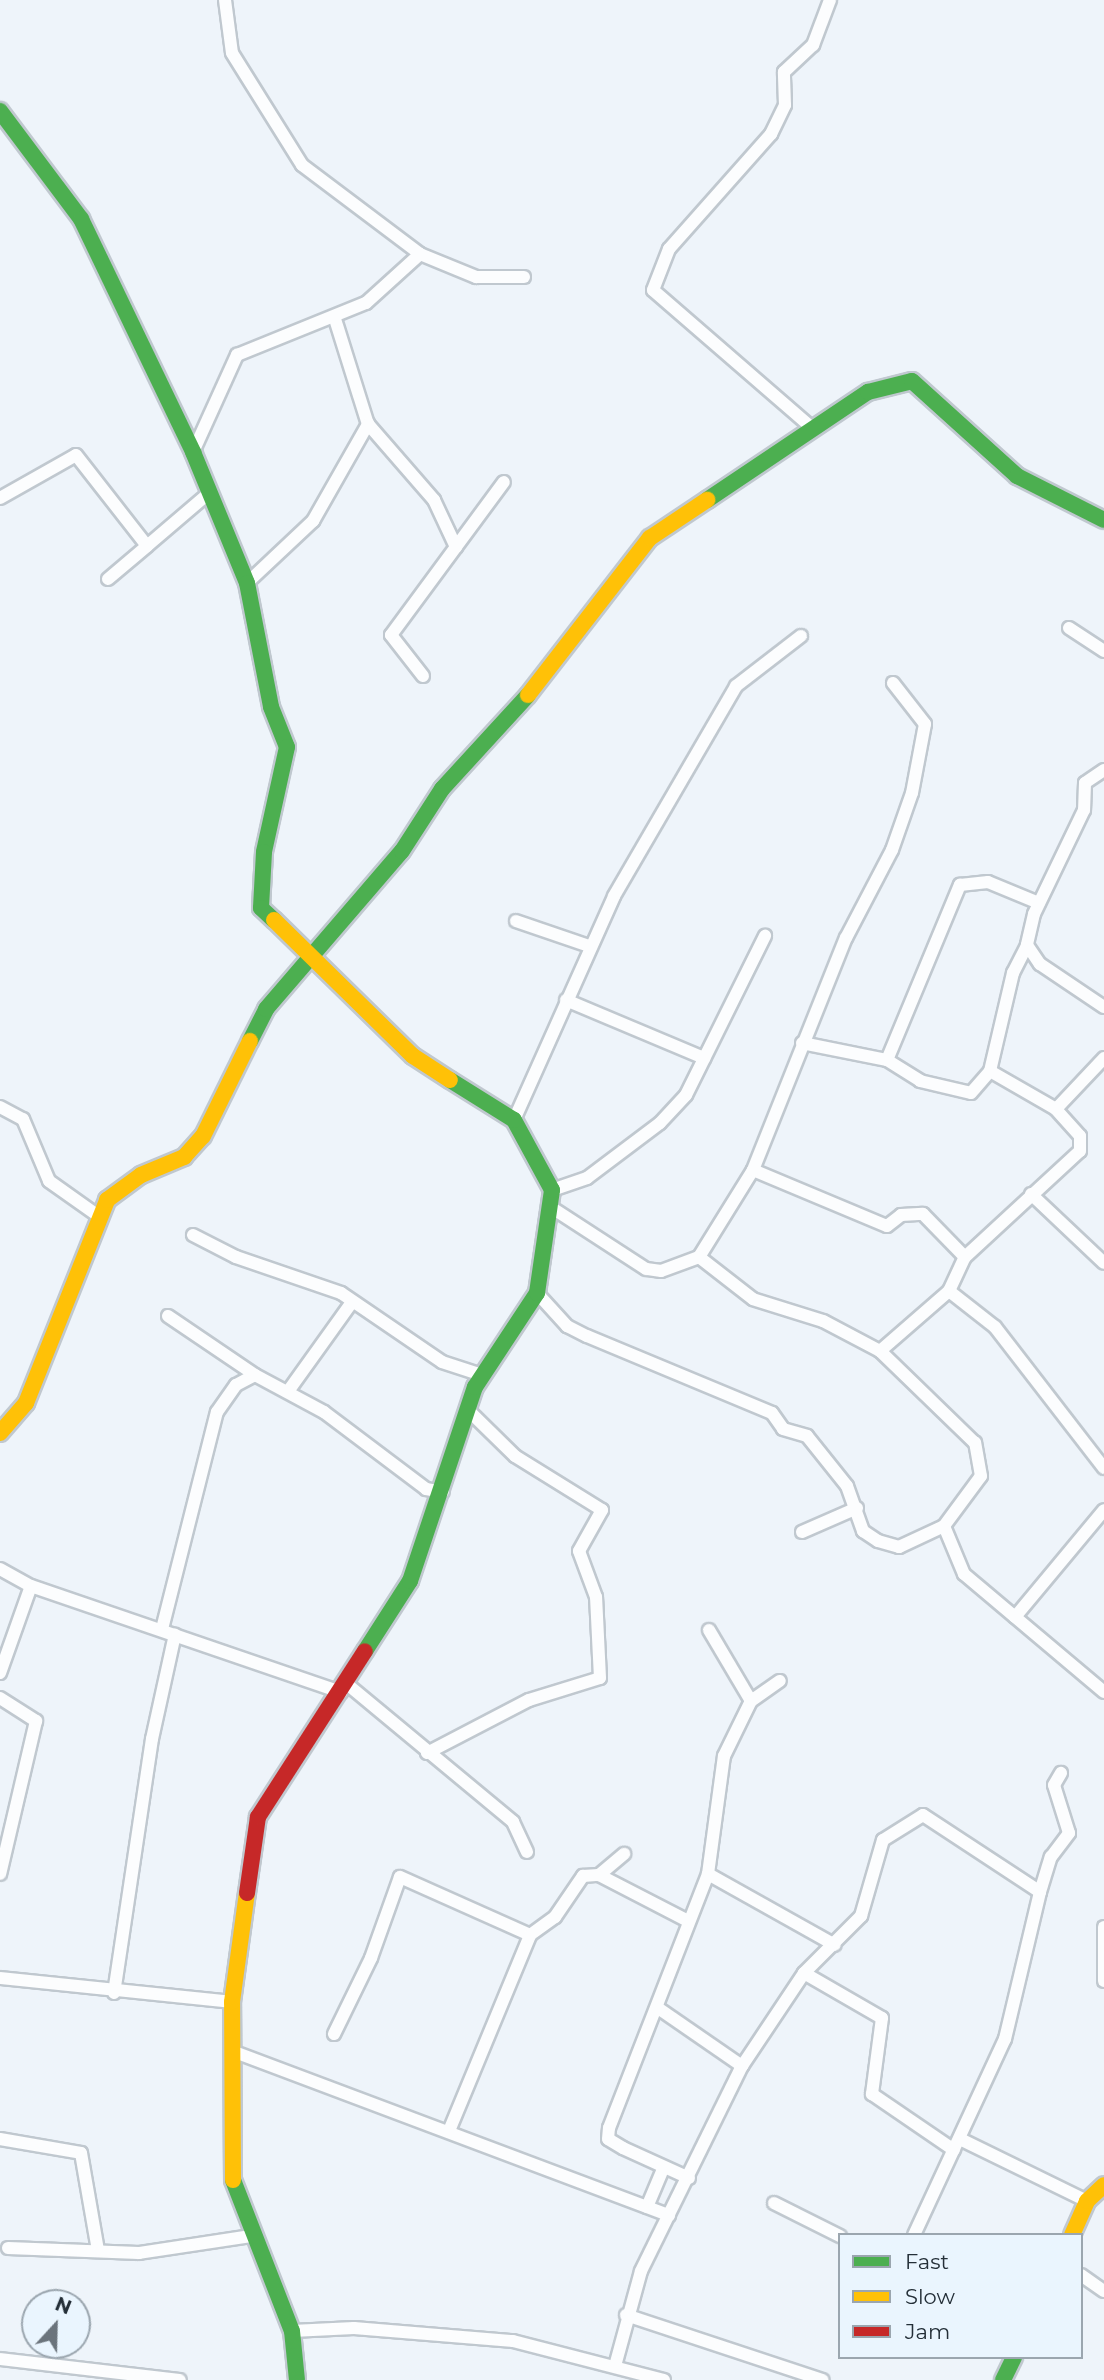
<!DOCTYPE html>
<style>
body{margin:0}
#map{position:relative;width:1104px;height:2380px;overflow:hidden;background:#eef4fa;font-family:Montserrat,sans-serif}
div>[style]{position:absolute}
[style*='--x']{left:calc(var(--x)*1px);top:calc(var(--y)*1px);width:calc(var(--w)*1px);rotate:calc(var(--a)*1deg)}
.roads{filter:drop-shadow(2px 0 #c0c8cf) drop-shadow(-2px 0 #c0c8cf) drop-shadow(0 2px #c0c8cf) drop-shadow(0 -2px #c0c8cf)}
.street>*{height:12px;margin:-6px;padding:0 6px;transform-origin:6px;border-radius:6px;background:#fcfdfe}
.fast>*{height:16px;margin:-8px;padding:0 8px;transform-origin:8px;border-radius:8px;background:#4caf50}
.slow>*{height:16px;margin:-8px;padding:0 8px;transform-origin:8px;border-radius:8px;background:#ffc107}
.jam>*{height:16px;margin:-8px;padding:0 8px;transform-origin:8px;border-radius:8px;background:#c62828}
span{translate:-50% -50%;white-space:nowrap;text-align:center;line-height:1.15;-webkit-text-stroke:6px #eaf5fe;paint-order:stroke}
.legend{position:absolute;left:838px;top:2233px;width:245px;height:126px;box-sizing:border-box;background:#eaf5fe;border:2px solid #9ba6af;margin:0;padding:9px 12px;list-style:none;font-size:21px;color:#242f38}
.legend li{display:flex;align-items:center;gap:14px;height:35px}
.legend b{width:35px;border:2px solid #9ba6af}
.north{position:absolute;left:21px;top:2289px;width:70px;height:70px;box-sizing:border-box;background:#eaf5fe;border:2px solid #9ba6af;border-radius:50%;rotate:22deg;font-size:19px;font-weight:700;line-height:28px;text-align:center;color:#242f38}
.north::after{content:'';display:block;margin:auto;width:24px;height:32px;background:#6b747c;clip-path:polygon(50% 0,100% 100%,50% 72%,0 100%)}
</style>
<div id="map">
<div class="roads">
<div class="street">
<i style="--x:225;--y:0;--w:53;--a:82.5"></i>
<i style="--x:232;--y:53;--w:132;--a:58"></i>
<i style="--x:302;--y:165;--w:148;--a:37"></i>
<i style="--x:420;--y:254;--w:61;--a:22.3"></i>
<i style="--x:476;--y:277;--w:48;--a:0"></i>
<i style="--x:335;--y:319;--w:110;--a:72.6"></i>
<i style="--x:811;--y:427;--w:209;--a:-139.1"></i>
<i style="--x:653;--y:290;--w:44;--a:-68.7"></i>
<i style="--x:669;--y:249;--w:154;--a:-48.4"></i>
<i style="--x:771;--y:134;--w:32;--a:-64"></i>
<i style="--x:785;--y:105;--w:33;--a:-92"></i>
<i style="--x:784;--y:72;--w:40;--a:-43"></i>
<i style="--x:813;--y:45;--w:48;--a:-69.3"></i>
<i style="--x:193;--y:452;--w:107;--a:-65.6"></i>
<i style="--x:237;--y:355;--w:139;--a:-22"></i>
<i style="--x:366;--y:303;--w:73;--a:-42.2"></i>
<i style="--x:0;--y:498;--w:87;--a:-29.5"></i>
<i style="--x:76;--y:455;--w:115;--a:52"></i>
<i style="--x:147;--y:546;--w:82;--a:-40.5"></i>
<i style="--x:108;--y:579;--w:51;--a:-40.2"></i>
<i style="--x:247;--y:583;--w:91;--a:-43.2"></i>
<i style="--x:313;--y:521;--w:112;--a:-60.4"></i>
<i style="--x:368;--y:424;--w:101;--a:49"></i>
<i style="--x:434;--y:500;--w:52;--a:64.9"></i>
<i style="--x:1069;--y:628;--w:42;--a:33.3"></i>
<i style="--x:423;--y:676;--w:52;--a:-128"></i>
<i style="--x:391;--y:635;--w:190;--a:-53.6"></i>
<i style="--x:1104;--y:770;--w:23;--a:146"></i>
<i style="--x:1085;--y:783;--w:27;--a:92"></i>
<i style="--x:1084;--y:810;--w:115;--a:115.7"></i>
<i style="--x:1034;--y:914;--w:32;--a:103"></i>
<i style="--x:1027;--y:945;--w:23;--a:56"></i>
<i style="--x:1040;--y:964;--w:77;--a:33.9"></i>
<i style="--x:516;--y:921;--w:77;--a:18.9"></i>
<i style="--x:566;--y:1000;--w:150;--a:22.8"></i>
<i style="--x:802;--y:1043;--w:87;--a:11.3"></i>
<i style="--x:887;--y:1060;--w:39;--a:32"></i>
<i style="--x:920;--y:1081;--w:52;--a:13.2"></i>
<i style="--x:971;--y:1093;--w:29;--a:-49"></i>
<i style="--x:990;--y:1071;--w:101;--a:-76.8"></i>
<i style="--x:1013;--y:973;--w:31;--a:-63"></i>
<i style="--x:887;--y:1060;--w:190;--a:-67.4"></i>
<i style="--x:960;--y:885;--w:28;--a:-6"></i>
<i style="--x:988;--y:882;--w:55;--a:22.4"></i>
<i style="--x:0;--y:1107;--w:26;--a:28"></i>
<i style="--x:23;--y:1119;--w:67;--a:67.2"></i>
<i style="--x:49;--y:1181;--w:59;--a:35.3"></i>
<i style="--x:1056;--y:1109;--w:70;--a:-46.7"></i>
<i style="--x:514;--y:1120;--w:245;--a:-65.9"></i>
<i style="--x:614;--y:896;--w:243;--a:-59.8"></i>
<i style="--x:736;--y:686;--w:82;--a:-37.6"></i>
<i style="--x:753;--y:1170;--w:145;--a:22.7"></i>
<i style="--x:887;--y:1226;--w:18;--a:-38"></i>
<i style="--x:901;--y:1215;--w:22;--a:-3"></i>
<i style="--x:923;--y:1214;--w:60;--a:45.7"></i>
<i style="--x:552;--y:1190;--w:37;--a:-19"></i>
<i style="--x:587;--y:1178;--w:91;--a:-37"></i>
<i style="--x:660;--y:1123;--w:38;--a:-47"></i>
<i style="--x:686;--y:1095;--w:178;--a:-63.6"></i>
<i style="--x:1031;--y:1194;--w:100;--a:43.4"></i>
<i style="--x:193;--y:1235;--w:48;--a:27.1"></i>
<i style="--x:236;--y:1257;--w:111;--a:18.9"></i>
<i style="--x:341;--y:1293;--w:122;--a:34.3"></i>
<i style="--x:442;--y:1362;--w:42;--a:18"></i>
<i style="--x:699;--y:1257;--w:102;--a:-58.2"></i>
<i style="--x:753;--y:1170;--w:250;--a:-68.2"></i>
<i style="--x:846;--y:938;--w:99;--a:-62.4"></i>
<i style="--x:892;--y:850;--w:60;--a:-70.7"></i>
<i style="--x:912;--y:793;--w:70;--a:-79.3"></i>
<i style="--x:925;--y:724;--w:52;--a:-128"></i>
<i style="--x:949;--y:1291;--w:58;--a:38"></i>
<i style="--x:995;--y:1327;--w:178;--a:52.3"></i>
<i style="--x:537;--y:1293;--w:45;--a:47.7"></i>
<i style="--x:567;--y:1326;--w:22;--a:27"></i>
<i style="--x:587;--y:1336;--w:200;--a:22.6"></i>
<i style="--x:772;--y:1413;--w:19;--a:55"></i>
<i style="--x:783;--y:1429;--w:25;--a:16"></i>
<i style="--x:807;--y:1436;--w:64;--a:51.3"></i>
<i style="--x:847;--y:1486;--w:48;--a:70.4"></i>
<i style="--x:863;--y:1531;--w:18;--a:34"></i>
<i style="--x:878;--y:1541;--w:22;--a:16"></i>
<i style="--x:899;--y:1547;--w:50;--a:-25"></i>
<i style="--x:944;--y:1526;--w:62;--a:-53.5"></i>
<i style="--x:981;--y:1476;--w:34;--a:-100"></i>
<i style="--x:975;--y:1443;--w:132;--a:-135.9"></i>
<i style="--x:880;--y:1351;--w:64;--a:-152.2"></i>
<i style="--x:823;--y:1321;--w:73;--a:-162.6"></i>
<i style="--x:753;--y:1299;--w:68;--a:-142.1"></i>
<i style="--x:699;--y:1257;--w:40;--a:159.8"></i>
<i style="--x:661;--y:1271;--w:15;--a:-172"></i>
<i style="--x:646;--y:1269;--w:116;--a:-147"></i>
<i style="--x:168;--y:1316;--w:105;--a:34.1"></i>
<i style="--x:255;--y:1375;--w:78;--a:28.2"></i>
<i style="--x:324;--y:1412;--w:128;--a:37"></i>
<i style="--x:426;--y:1489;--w:17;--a:10"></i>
<i style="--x:880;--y:1351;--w:91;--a:-41"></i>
<i style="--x:949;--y:1291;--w:38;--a:-65"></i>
<i style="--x:965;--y:1257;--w:156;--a:-42.7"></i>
<i style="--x:1080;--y:1151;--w:15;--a:-90"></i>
<i style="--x:1080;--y:1136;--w:36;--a:-132"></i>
<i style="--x:1056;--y:1109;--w:76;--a:-150.1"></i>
<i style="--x:289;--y:1390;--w:108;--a:-54.4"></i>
<i style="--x:944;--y:1526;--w:52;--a:67.4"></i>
<i style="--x:964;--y:1574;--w:183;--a:40.1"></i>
<i style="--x:802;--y:1532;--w:60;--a:-23.6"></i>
<i style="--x:0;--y:1569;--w:35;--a:29"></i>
<i style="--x:31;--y:1586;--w:328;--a:18.9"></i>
<i style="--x:1015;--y:1617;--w:139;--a:-50.2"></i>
<i style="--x:162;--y:1629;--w:224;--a:-75.8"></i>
<i style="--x:217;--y:1412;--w:33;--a:-55"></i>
<i style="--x:236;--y:1385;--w:21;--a:-28"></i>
<i style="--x:709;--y:1630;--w:82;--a:59.4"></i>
<i style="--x:0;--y:1673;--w:92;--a:-70.4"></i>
<i style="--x:347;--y:1684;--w:216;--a:39.7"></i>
<i style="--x:513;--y:1822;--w:33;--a:65"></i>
<i style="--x:0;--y:1698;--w:43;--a:32.6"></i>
<i style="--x:36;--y:1721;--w:157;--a:103.2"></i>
<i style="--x:427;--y:1753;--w:115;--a:-27.5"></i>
<i style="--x:529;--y:1700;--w:74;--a:-17.2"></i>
<i style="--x:600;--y:1678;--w:81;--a:-92.8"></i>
<i style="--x:596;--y:1597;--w:49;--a:-110.3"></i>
<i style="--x:579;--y:1551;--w:47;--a:-60.7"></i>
<i style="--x:602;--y:1510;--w:102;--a:-148.2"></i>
<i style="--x:515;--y:1456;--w:67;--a:-135.6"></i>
<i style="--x:708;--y:1874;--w:145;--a:29.2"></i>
<i style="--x:599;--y:1875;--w:33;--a:-40"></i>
<i style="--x:1104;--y:1927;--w:54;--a:90"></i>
<i style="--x:804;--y:1973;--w:90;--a:30"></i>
<i style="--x:882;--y:2018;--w:77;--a:97.5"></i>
<i style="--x:872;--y:2094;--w:99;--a:34.3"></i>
<i style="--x:0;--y:1978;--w:233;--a:5.9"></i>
<i style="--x:114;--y:1993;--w:257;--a:-81.5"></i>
<i style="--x:152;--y:1739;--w:107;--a:-77.6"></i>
<i style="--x:658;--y:2008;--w:102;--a:34.6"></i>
<i style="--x:334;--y:2034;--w:85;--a:-64"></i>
<i style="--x:371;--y:1958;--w:86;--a:-70.3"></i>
<i style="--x:400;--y:1877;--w:142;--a:24"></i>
<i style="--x:232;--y:2051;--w:467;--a:20.6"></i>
<i style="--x:449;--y:2131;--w:212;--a:-67.5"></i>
<i style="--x:530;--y:1935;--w:31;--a:-36"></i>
<i style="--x:555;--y:1917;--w:50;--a:-55.7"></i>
<i style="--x:583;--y:1876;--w:16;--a:-4"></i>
<i style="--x:599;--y:1875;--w:100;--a:27.3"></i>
<i style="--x:0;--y:2139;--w:82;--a:9.8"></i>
<i style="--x:81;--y:2153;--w:98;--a:80.1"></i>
<i style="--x:960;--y:2139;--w:141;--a:26"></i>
<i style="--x:689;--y:2178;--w:72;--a:-155.6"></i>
<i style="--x:623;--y:2148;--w:17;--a:-149"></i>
<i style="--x:608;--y:2139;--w:11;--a:-85"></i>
<i style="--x:609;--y:2128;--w:273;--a:-68.7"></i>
<i style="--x:708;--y:1874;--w:119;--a:-82.3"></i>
<i style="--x:724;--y:1756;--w:61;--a:-63.9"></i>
<i style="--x:751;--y:1701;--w:35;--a:-35"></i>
<i style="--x:774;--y:2203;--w:74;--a:26.6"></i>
<i style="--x:647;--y:2207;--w:41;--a:-67.2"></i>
<i style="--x:914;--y:2235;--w:216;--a:-65.1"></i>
<i style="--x:1005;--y:2039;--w:151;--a:-76.6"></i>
<i style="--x:1040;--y:1892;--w:37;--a:-73"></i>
<i style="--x:1051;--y:1857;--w:30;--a:-53"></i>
<i style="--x:1069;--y:1833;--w:50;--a:-107.4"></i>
<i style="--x:1054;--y:1785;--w:14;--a:-60"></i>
<i style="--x:8;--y:2248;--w:131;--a:2.2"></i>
<i style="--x:139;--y:2253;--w:114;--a:-8.6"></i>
<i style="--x:1081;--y:2275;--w:28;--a:35"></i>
<i style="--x:626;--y:2315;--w:207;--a:18.3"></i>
<i style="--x:292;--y:2331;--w:62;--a:-2.8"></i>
<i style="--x:354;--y:2328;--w:160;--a:4.7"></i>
<i style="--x:513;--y:2341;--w:156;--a:14.5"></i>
<i style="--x:0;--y:2359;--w:181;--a:6.7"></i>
<i style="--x:615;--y:2366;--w:98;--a:-74.7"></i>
<i style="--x:641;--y:2271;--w:229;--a:-63.8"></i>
<i style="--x:742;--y:2066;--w:112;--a:-56.3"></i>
<i style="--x:804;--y:1973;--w:81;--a:-45"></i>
<i style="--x:861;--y:1916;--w:79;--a:-73.9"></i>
<i style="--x:883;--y:1840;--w:47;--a:-32"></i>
<i style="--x:923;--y:1815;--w:140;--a:33.3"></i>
</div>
<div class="fast">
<i style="--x:0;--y:111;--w:135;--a:53.1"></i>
<i style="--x:81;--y:219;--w:259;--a:64.3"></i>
<i style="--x:193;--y:452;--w:142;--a:67.6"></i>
<i style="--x:247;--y:583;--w:126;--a:79"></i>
<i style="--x:271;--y:707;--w:43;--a:68.2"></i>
<i style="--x:287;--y:747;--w:107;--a:102.4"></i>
<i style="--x:264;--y:852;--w:56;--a:93.1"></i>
<i style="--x:261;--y:908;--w:18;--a:43"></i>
<i style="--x:707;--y:500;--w:194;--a:-33.9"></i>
<i style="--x:868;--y:392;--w:45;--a:-14"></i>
<i style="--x:912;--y:381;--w:142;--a:42.1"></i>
<i style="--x:1017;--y:476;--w:97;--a:26.8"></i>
<i style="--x:250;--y:1041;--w:36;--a:-63"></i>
<i style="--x:266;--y:1009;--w:208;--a:-49.3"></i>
<i style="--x:402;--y:851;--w:74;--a:-57.2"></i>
<i style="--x:442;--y:789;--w:127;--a:-47.5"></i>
<i style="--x:365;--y:1651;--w:83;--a:-57.3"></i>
<i style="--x:410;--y:1581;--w:205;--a:-71.5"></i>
<i style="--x:475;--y:1387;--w:113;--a:-56.6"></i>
<i style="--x:537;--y:1293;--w:104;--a:-81.7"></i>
<i style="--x:552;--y:1190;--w:80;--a:-118.5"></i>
<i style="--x:514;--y:1120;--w:75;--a:-148"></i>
<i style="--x:233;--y:2180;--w:162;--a:68.7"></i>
<i style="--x:292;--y:2331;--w:49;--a:84.2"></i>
<i style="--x:1003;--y:2380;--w:25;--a:-64"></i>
</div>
<div class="slow">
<i style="--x:528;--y:695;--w:199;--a:-52.2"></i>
<i style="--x:650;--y:538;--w:69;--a:-33.7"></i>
<i style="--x:274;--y:920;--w:194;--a:44.4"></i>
<i style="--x:413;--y:1056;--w:44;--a:33"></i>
<i style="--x:0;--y:1433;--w:40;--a:-49"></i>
<i style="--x:26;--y:1403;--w:219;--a:-68.2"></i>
<i style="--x:107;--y:1200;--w:42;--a:-36.3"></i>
<i style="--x:141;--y:1175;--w:47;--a:-22.7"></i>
<i style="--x:184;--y:1157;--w:28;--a:-48"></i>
<i style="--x:203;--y:1136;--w:106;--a:-63.7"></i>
<i style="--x:233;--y:2180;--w:178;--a:-90.3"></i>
<i style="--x:232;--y:2002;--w:110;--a:-82.2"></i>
<i style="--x:1072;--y:2235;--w:37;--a:-66"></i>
<i style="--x:1087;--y:2201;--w:23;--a:-43"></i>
</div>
<div class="jam">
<i style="--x:247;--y:1893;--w:77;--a:-81.8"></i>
<i style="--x:258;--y:1817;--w:197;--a:-57.2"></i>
</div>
</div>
<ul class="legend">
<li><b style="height:9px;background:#4caf50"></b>Fast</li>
<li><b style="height:9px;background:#ffc107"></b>Slow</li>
<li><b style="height:9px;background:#c62828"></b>Jam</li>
</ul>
<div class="north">N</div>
</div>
